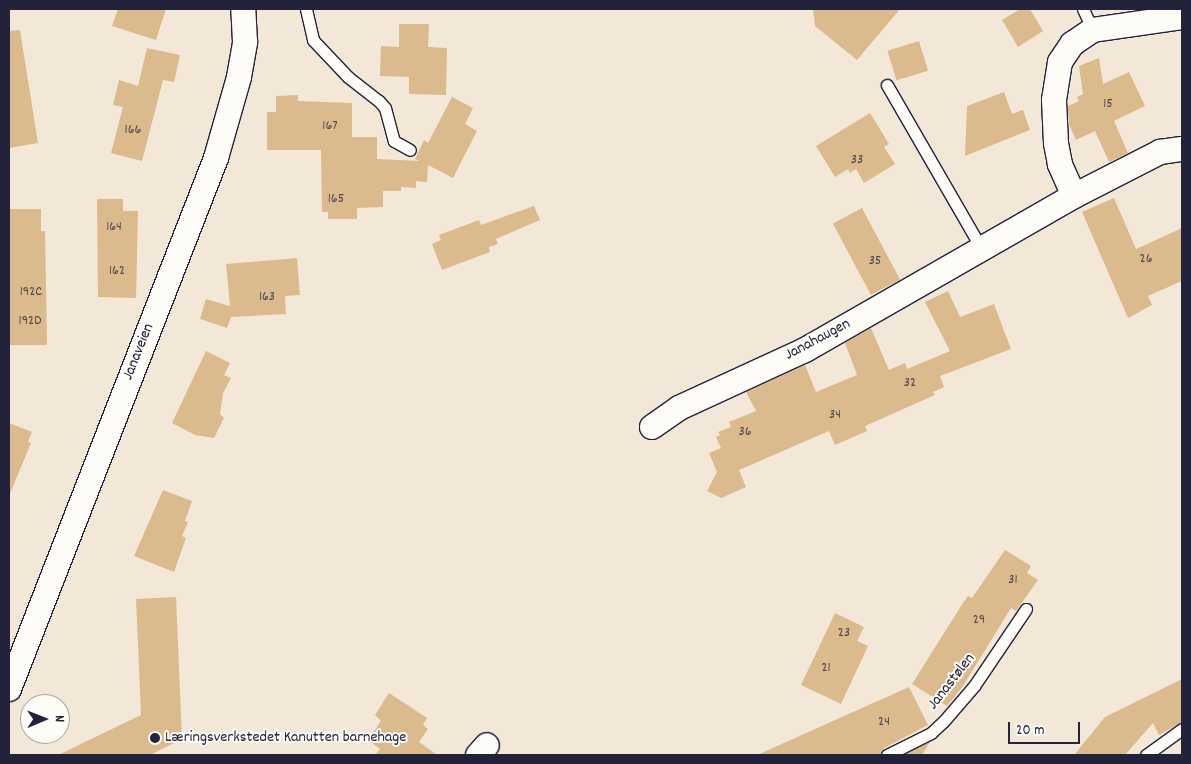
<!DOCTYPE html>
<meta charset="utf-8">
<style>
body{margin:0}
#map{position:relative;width:1191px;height:764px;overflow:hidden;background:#f3e8d8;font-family:Dekko,sans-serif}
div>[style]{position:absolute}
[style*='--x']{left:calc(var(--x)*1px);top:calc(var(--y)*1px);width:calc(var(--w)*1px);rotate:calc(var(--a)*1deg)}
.building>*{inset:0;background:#dbba8e;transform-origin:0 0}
.roads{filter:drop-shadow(1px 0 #22223b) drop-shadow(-1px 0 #22223b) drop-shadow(0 1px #22223b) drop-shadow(0 -1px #22223b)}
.service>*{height:11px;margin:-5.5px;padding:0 5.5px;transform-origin:5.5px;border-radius:5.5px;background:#fdfcf7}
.minor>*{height:24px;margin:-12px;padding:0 12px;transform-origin:12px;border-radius:12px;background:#fdfcf7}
.dots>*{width:14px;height:14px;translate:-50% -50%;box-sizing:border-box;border:2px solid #fdfcf7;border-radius:50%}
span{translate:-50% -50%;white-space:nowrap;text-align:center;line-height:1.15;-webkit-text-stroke:4px #fdfcf7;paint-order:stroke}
.number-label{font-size:14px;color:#504850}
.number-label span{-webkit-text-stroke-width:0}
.street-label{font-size:16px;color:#22223b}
.poi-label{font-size:16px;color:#22223b}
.left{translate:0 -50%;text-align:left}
.frame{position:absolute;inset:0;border:10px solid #22223b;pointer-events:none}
.north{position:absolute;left:20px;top:694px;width:50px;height:50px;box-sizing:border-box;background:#fdfcf7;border:1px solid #a5a5ac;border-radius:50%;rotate:89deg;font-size:14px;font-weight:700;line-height:20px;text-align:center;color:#22223b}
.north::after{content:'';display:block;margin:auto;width:18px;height:22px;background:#22223b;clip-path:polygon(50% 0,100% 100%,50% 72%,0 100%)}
.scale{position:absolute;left:1008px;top:722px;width:72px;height:22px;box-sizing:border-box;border:2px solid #22223b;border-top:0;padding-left:6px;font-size:15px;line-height:18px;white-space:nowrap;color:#22223b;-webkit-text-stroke:4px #fdfcf7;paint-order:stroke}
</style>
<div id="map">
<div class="building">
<i style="clip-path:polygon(118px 9px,166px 9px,156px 40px,112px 26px)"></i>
<i style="clip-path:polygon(813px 9px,900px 9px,857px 60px,815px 26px)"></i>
<i style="clip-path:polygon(1020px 9px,1030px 9px,1043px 31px,1018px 47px,1002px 20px)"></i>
<i style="clip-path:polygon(399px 24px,429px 24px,428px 47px,447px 48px,446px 95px,409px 94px,409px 77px,380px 76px,381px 46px,399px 47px)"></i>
<i style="clip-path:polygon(20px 30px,38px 143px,9px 148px,9px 31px)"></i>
<i style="left:919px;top:41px;width:31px;height:33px;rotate:73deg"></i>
<i style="clip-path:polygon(147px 48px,180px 55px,174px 82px,163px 80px,142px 161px,111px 153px,123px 107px,113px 105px,119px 80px,138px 86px)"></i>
<i style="clip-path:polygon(1099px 58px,1103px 84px,1129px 72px,1145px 106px,1114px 121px,1128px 153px,1109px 162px,1095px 131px,1076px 140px,1069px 124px,1068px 106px,1079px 101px,1077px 97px,1083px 94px,1079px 66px)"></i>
<i style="clip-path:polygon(1004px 92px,1012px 114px,1023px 110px,1030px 130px,965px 156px,967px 106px)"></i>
<i style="clip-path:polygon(298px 95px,298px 101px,352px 103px,352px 137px,377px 137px,377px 159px,420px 161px,415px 159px,424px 140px,428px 143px,452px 97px,473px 108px,465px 124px,477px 131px,453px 178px,428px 165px,427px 182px,416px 181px,416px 188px,401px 187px,401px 191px,383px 191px,383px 207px,357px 208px,357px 219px,328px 219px,328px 212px,322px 212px,321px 150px,267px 150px,267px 112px,276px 112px,276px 96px)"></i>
<i style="clip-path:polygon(870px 113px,889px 144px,884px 147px,895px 164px,864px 183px,856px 169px,850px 173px,848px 169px,835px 177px,816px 146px)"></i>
<i style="clip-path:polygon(1114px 198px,1136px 249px,1182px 228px,1182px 281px,1148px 296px,1152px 305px,1128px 318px,1082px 212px)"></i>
<i style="clip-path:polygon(97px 199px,123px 199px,123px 211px,138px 211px,136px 298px,98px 297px)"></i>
<i style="clip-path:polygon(534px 206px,540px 220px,496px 239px,498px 244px,489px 247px,490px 252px,442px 270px,432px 244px,441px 240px,439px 235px,479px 220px,481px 225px)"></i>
<i style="left:862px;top:208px;width:81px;height:33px;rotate:62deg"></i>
<i style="clip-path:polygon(9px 209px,41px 209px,41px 231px,45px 231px,47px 345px,9px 345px)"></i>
<i style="clip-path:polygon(297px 258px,300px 295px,285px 296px,286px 314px,231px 317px,227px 328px,200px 319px,206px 299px,230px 306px,226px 264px)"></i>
<i style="clip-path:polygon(948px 291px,960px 317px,994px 304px,1011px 349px,940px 376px,944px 387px,933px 392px,935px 395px,865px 426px,867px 431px,835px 445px,829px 431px,739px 470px,746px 487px,721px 498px,707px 491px,717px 472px,709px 453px,721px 448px,716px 437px,720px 435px,718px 432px,731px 427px,729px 422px,756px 411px,746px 392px,805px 365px,816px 392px,857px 375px,845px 343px,871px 328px,889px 370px,905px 363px,907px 369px,950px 351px,925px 302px)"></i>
<i style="clip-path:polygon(206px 351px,230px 363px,224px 375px,231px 378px,223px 393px,220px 414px,224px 418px,214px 438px,195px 435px,172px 423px)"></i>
<i style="clip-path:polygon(9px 423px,32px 432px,28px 442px,31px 443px,9px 496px)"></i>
<i style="clip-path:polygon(163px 490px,192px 501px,185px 521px,188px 522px,182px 536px,186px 538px,174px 572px,134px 556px)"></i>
<i style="clip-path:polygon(1005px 550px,1031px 566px,1027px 573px,1038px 580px,1016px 611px,1011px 608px,963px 686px,947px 706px,912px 684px,963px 603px,968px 596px,972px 598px)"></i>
<i style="clip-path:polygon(176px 597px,182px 739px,150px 755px,58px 755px,141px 715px,136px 599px)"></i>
<i style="clip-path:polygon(835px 613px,864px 627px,857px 641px,868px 646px,841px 704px,801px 685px)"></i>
<i style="clip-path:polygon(1182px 679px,1182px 722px,1159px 735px,1153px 723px,1125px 755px,1074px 755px,1105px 717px)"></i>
<i style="clip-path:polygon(909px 687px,928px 725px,884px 748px,880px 755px,757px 755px)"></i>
<i style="clip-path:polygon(389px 693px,427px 718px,423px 725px,428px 729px,419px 742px,437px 755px,375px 755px,380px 749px,368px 740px,381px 721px,375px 715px)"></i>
<i style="clip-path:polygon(930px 742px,922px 755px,903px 755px)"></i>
</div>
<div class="roads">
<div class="service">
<i style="--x:306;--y:9;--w:32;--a:77"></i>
<i style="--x:313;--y:40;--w:51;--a:46.6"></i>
<i style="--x:348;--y:77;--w:39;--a:38"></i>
<i style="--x:379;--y:101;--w:9;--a:49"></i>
<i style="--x:385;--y:108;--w:34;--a:75"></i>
<i style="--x:394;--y:141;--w:18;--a:29"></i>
<i style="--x:1083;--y:9;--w:23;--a:65"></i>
<i style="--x:887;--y:85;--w:188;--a:60"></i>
<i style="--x:887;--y:755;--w:49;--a:-26.6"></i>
<i style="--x:931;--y:733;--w:16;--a:-43"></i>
<i style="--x:943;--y:722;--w:48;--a:-49.3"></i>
<i style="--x:974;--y:686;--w:93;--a:-56"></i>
<i style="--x:1146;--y:755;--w:44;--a:-35.8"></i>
</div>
<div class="minor">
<i style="--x:1074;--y:196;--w:35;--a:-114"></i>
<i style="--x:1060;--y:164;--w:21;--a:-101"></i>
<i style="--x:1056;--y:143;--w:43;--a:-92.7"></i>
<i style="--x:1054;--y:100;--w:38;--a:-81"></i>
<i style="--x:1060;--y:62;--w:22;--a:-56"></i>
<i style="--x:1072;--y:44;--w:25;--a:-34"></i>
<i style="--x:1093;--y:30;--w:90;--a:-8.3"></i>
<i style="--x:652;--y:427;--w:33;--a:-35"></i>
<i style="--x:679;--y:408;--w:139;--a:-24.7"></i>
<i style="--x:805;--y:350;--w:310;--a:-29.8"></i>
<i style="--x:1074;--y:196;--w:97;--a:-27.1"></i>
<i style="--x:1160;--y:152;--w:22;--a:-8"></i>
<i style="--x:9;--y:689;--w:570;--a:-68.7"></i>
<i style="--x:216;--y:158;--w:84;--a:-74.1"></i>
<i style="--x:239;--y:77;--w:36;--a:-80"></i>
<i style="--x:245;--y:42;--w:33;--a:-93"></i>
<i style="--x:478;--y:755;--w:13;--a:-48"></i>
</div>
</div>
<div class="dots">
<i style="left:155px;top:738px;background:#22223b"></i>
</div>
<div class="number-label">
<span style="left:1108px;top:104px">15</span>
<span style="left:330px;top:126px">167</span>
<span style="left:133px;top:130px">166</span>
<span style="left:857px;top:160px">33</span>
<span style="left:336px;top:199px">165</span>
<span style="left:114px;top:227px">164</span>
<span style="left:1146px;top:259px">26</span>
<span style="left:875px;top:261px">35</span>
<span style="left:117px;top:271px">162</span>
<span style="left:31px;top:292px">192C</span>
<span style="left:267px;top:297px">163</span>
<span style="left:30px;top:321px">192D</span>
<span style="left:910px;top:383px">32</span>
<span style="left:835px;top:415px">34</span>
<span style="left:745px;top:432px">36</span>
<span style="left:1013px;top:580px">31</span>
<span style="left:979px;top:620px">29</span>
<span style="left:844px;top:633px">23</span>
<span style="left:826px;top:668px">21</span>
<span style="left:884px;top:722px">24</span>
</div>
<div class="street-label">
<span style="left:818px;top:340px;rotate:-28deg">Janahaugen</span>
<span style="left:139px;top:352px;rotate:-68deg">Janaveien</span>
<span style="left:952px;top:682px;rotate:-52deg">Janastølen</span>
</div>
<div class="poi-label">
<span class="left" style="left:165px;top:738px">Læringsverkstedet Kanutten barnehage</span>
</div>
<div class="frame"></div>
<div class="north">N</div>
<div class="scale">20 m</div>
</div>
